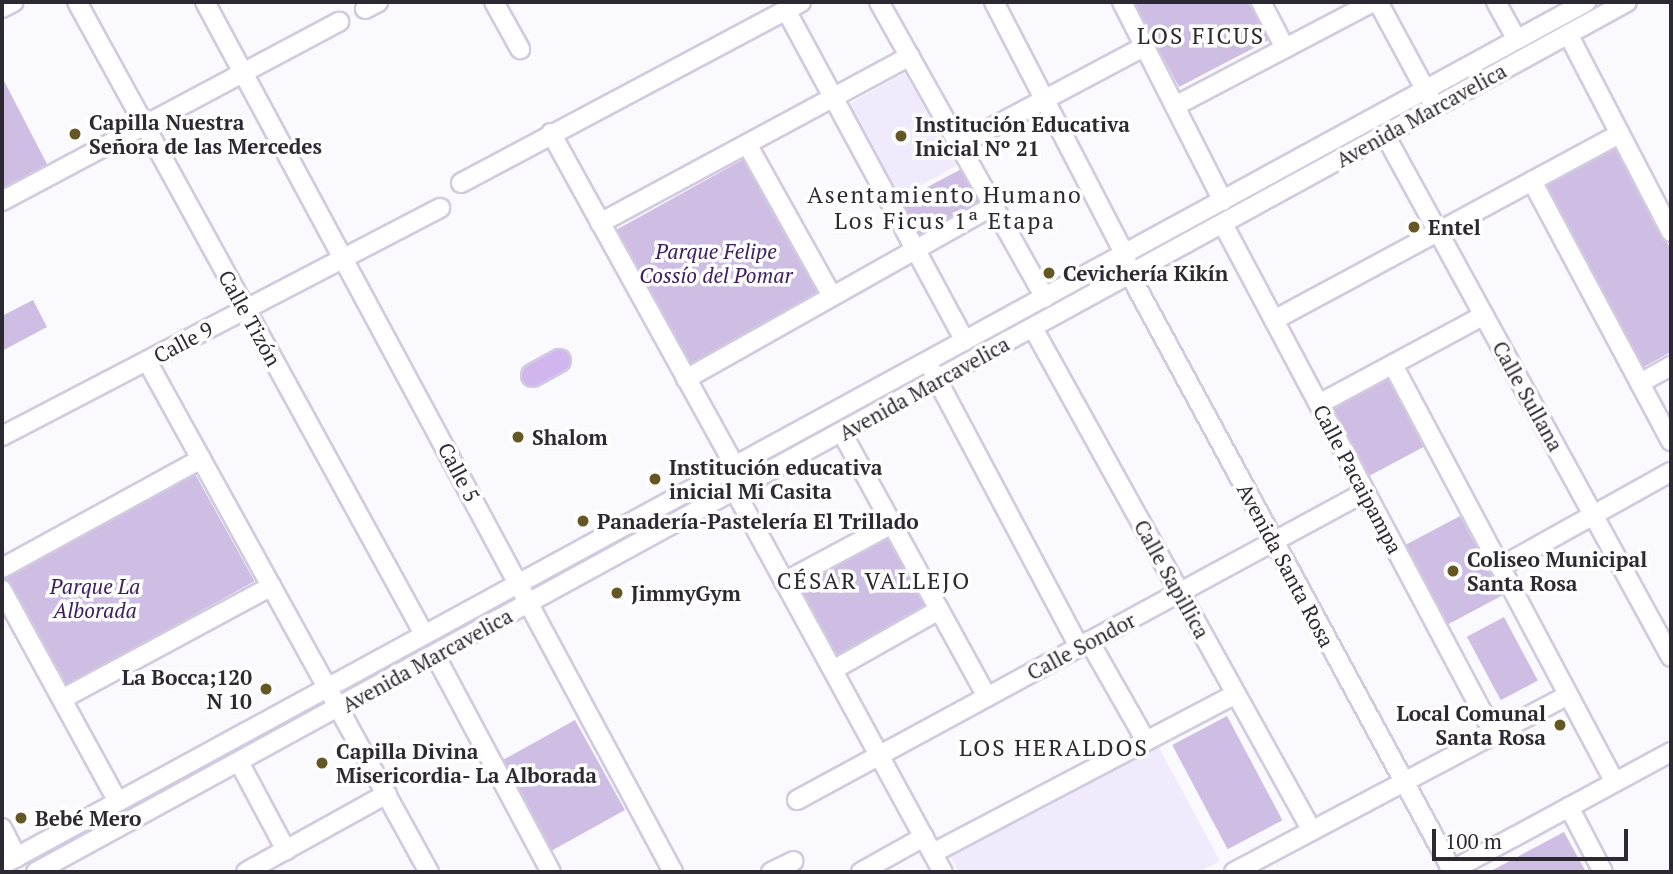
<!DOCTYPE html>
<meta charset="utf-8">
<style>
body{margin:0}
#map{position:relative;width:1673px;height:874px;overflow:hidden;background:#faf9fd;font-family:"PT Serif",serif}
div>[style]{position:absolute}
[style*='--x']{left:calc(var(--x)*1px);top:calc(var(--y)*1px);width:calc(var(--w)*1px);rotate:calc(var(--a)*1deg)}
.built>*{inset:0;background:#f1eafc;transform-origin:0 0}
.green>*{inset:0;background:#cebee4;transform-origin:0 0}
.roads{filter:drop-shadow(2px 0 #d2cae0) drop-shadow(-2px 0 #d2cae0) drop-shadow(0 2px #d2cae0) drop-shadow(0 -2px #d2cae0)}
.minor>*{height:18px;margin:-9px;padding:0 9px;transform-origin:9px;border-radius:9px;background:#fff}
.major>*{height:21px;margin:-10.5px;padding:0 10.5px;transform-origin:10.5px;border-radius:10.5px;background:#d0b5ef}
.dots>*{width:19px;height:19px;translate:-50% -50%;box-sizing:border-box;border:4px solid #fff;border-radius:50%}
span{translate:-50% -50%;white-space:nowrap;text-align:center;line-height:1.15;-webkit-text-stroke:7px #fff;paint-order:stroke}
.street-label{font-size:21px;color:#2d2932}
.poi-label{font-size:21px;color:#2d2932;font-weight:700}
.left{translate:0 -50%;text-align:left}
.right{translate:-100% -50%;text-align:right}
.park-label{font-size:21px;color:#3f205e;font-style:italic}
.neighbourhood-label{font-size:23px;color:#2d2932;letter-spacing:2px}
.frame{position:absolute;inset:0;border:4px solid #2d2932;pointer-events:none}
.scale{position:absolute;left:1432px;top:829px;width:196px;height:32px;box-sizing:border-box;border:4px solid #2d2932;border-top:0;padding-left:9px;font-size:21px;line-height:24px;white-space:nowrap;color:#2d2932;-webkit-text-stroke:5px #fff;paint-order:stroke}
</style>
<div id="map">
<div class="built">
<i style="left:905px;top:73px;width:106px;height:70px;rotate:61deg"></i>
<i style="clip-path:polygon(1157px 744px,1220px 861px,1199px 872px,959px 872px,949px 855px)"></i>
</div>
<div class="green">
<i style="clip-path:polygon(1133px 2px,1248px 2px,1269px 40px,1179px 87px)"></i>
<i style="clip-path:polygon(2px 77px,48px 166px,2px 191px)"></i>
<i style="clip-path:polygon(1612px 140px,1671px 250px,1671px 352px,1640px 369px,1537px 181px)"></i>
<i style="left:744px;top:159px;width:154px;height:149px;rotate:61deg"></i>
<i style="left:965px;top:167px;width:49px;height:85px;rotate:62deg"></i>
<i style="clip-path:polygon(33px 300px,47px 327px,2px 351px,2px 316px)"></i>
<i style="left:1386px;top:374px;width:82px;height:65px;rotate:62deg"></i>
<i style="left:194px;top:472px;width:125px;height:217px;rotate:61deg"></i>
<i style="left:1460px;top:516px;width:90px;height:64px;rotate:62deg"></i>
<i style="left:889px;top:529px;width:87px;height:108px;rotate:60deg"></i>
<i style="left:1504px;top:617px;width:72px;height:42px;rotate:62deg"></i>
<i style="left:1227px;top:716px;width:118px;height:62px;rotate:62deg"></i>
<i style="left:575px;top:720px;width:103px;height:85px;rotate:61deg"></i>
<i style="clip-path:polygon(1564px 832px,1586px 872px,1489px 872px)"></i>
</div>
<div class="roads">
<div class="minor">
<i style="--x:77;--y:2;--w:721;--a:61.23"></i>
<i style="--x:205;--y:2;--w:988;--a:61.72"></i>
<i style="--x:494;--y:2;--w:54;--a:61"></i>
<i style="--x:879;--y:2;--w:339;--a:60.7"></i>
<i style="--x:994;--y:2;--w:285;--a:62.6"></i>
<i style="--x:1125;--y:255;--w:21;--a:76"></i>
<i style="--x:1130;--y:275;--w:679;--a:61.58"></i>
<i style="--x:1122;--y:2;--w:223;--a:63.1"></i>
<i style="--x:1261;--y:2;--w:52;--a:62.4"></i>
<i style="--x:1378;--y:2;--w:111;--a:61.6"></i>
<i style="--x:1496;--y:2;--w:43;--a:61.1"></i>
<i style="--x:2;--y:8;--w:13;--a:-27"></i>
<i style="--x:365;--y:9;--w:15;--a:-28"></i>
<i style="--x:786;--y:10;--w:376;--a:61.6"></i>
<i style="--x:1568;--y:34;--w:223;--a:62.5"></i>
<i style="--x:1175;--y:106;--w:224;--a:-27.7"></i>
<i style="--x:551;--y:133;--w:380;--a:61.1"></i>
<i style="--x:735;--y:466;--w:25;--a:90"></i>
<i style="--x:735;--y:491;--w:434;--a:61.4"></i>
<i style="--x:1385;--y:135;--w:595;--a:61.28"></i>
<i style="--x:747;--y:144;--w:174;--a:60.8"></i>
<i style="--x:959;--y:145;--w:211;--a:-28"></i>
<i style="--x:1532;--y:181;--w:295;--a:61.9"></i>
<i style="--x:461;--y:183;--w:385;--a:-28"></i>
<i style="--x:2;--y:201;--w:382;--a:-28"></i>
<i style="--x:600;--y:223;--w:352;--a:-28.3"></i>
<i style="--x:1223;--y:224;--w:578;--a:62.02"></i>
<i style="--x:1274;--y:320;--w:392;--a:-28.3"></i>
<i style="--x:1033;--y:328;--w:575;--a:60.98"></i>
<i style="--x:147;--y:361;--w:584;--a:61.11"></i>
<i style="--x:1393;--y:365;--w:472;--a:62"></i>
<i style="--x:933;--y:372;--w:311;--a:62"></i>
<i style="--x:686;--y:379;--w:352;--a:-29.4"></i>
<i style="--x:1640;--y:383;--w:35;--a:-29"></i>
<i style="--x:1319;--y:404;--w:187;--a:-28.3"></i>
<i style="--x:842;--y:433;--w:301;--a:61.2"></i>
<i style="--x:2;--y:436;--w:494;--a:-27.5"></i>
<i style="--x:1500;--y:567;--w:196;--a:-29.1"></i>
<i style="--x:2;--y:568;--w:227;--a:-28.7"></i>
<i style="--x:784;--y:582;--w:123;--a:-28.2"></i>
<i style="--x:2;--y:590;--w:239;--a:61.3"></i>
<i style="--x:1089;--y:641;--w:115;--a:60.3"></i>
<i style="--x:435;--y:655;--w:246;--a:61.9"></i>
<i style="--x:833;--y:670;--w:122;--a:-29.5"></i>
<i style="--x:62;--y:699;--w:238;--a:-28.3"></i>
<i style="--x:239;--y:762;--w:100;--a:61.9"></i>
<i style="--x:797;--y:800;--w:646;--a:-28.47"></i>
<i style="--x:1569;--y:807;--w:73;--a:62.4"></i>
<i style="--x:2;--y:828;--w:33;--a:63"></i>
<i style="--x:933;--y:853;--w:342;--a:-27.7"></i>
<i style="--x:2;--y:865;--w:1804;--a:-28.58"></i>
<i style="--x:36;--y:872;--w:1813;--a:-28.67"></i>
<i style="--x:246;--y:872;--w:161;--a:-29"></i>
<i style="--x:771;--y:872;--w:25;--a:-26"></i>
<i style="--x:861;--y:872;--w:72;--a:-29.1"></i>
<i style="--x:1234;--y:872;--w:378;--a:-27.9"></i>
<i style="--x:1449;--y:872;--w:252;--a:-28.4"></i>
</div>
<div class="major">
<i style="--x:532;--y:375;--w:31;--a:-29"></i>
</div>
</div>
<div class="dots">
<i style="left:75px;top:134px;background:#655724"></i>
<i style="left:901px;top:136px;background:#655724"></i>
<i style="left:1414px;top:227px;background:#655724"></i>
<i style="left:1049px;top:273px;background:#655724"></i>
<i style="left:518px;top:437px;background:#655724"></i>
<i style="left:655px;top:479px;background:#655724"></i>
<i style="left:583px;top:521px;background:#655724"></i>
<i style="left:1453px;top:571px;background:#655724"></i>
<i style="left:617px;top:593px;background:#655724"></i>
<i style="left:266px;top:689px;background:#655724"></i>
<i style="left:1560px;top:725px;background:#655724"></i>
<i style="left:322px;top:763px;background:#655724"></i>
<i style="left:21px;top:818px;background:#655724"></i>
</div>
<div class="street-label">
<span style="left:1421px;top:115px;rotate:-29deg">Avenida Marcavelica</span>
<span style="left:250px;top:318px;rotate:61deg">Calle Tizón</span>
<span style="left:183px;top:342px;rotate:-28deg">Calle 9</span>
<span style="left:924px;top:388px;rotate:-29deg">Avenida Marcavelica</span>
<span style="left:1528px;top:396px;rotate:61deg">Calle Sullana</span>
<span style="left:459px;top:472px;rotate:62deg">Calle 5</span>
<span style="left:1358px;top:479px;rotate:62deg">Calle Pacaipampa</span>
<span style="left:1286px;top:565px;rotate:62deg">Avenida Santa Rosa</span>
<span style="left:1172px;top:579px;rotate:61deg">Calle Sapillica</span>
<span style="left:1081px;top:646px;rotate:-28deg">Calle Sondor</span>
<span style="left:427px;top:660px;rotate:-29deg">Avenida Marcavelica</span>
</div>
<div class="poi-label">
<span class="left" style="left:89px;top:134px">Capilla Nuestra<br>Señora de las Mercedes</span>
<span class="left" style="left:915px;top:136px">Institución Educativa<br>Inicial Nº 21</span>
<span class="left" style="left:1428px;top:227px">Entel</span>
<span class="left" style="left:1063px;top:273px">Cevichería Kikín</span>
<span class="left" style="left:532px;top:437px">Shalom</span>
<span class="left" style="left:669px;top:479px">Institución educativa<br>inicial Mi Casita</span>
<span class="left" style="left:597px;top:521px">Panadería-Pastelería El Trillado</span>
<span class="left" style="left:1467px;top:571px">Coliseo Municipal<br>Santa Rosa</span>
<span class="left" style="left:631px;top:593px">JimmyGym</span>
<span class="right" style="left:252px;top:689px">La Bocca;120<br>N 10</span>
<span class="right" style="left:1546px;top:725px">Local Comunal<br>Santa Rosa</span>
<span class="left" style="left:336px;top:763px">Capilla Divina<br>Misericordia- La Alborada</span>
<span class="left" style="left:35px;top:818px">Bebé Mero</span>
</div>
<div class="park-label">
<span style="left:716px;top:263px">Parque Felipe<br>Cossío del Pomar</span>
<span style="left:95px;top:598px">Parque La<br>Alborada</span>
</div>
<div class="neighbourhood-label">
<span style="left:1201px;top:36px">LOS FICUS</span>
<span style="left:945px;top:208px">Asentamiento Humano<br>Los Ficus 1ª Etapa</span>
<span style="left:874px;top:581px">CÉSAR VALLEJO</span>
<span style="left:1054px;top:748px">LOS HERALDOS</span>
</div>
<div class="frame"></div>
<div class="scale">100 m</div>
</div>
